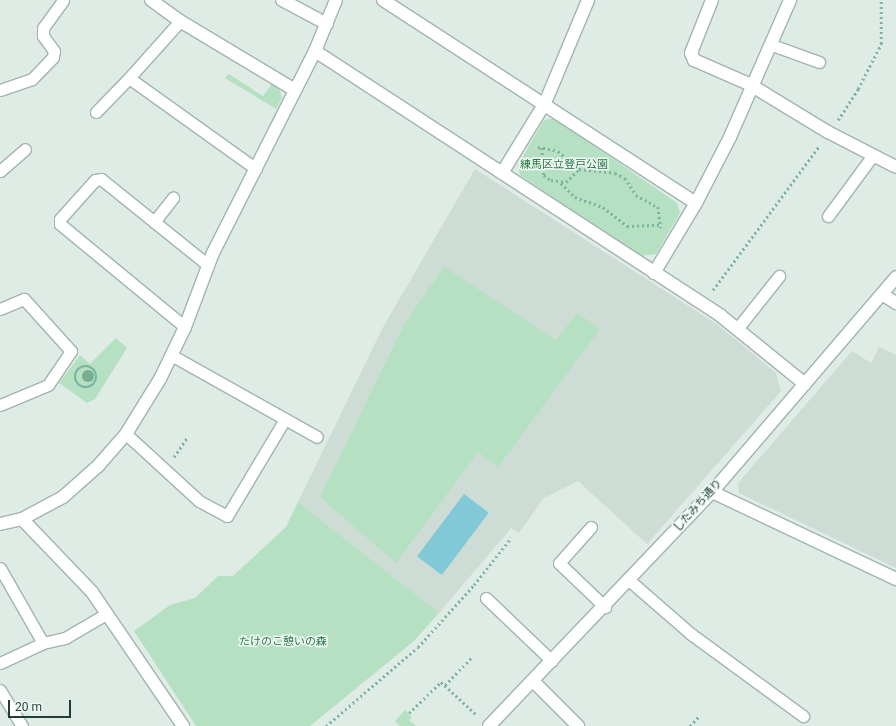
<!DOCTYPE html>
<meta charset="utf-8">
<style>
body{margin:0}
#map{position:relative;width:896px;height:726px;overflow:hidden;background:#dfece6;font-family:Roboto,"Noto Sans JP",sans-serif}
div>[style]{position:absolute}
[style*='--x']{left:calc(var(--x)*1px);top:calc(var(--y)*1px);width:calc(var(--w)*1px);rotate:calc(var(--a)*1deg)}
.built>*{inset:0;background:#cddcd5}
.green>*{inset:0;background:#b5e0c1}
.water>*{inset:0;background:#81c9d7;transform-origin:0 0}
.path>*{height:2.5px;margin-top:-1.25px;transform-origin:0;background:repeating-linear-gradient(90deg,#7cb3a2 0 2px,transparent 0 5px)}
.path>.ring{margin:-1.25px;padding:0;box-sizing:content-box;background:none;border:2.5px solid #7cb3a2;border-radius:50%}
.roads{filter:drop-shadow(1px 0 #a1b4ae) drop-shadow(-1px 0 #a1b4ae) drop-shadow(0 1px #a1b4ae) drop-shadow(0 -1px #a1b4ae)}
.lane>*{height:11px;margin:-5.5px;padding:0 5.5px;transform-origin:5.5px;border-radius:5.5px;background:#fff}
.street>*{height:12px;margin:-6px;padding:0 6px;transform-origin:6px;border-radius:6px;background:#fff}
.secondary>*{height:12px;margin:-6px;padding:0 6px;transform-origin:6px;border-radius:6px;background:#fff}
.trees>*{width:12px;height:12px;margin:-6px;border-radius:50%;background:#78ad8e}
span{translate:-50% -50%;white-space:nowrap;text-align:center;line-height:1.15;-webkit-text-stroke:3px #f0f8f4;paint-order:stroke}
.park-label{font-size:11px;color:#247946}
.street-label{font-size:11px;color:#1e3e36}
.scale{position:absolute;left:8px;top:700px;width:63px;height:18px;box-sizing:border-box;border:2px solid #1e3e36;border-top:0;padding-left:5px;font-size:12px;line-height:14px;white-space:nowrap;color:#1e3e36;-webkit-text-stroke:3px #f0f8f4;paint-order:stroke}
</style>
<div id="map">
<div class="built">
<i style="clip-path:polygon(475px 169px,718px 325px,776px 373px,781px 391px,647px 544px,578px 481px,544px 498px,519px 533px,511px 528px,439px 613px,298px 502px,382px 329px)"></i>
<i style="clip-path:polygon(879px 347px,896px 355px,896px 568px,739px 493px,738px 483px,852px 351px,871px 363px)"></i>
</div>
<div class="green">
<i style="clip-path:polygon(229px 74px,263px 96px,272px 84px,280px 90px,282px 98px,276px 109px,225px 78px)"></i>
<i style="clip-path:polygon(554px 118px,677px 203px,680px 213px,656px 254px,639px 256px,520px 175px,518px 165px,544px 120px)"></i>
<i style="clip-path:polygon(444px 267px,556px 340px,577px 313px,600px 329px,498px 467px,478px 452px,396px 563px,320px 497px,405px 323px)"></i>
<i style="clip-path:polygon(116px 338px,127px 348px,95px 399px,87px 403px,59px 383px,80px 355px,90px 364px)"></i>
<i style="clip-path:polygon(298px 502px,439px 613px,414px 641px,310px 726px,196px 726px,134px 631px,170px 605px,195px 598px,218px 576px,233px 576px,286px 527px)"></i>
<i style="clip-path:polygon(405px 710px,412px 717px,409px 720px,416px 726px,400px 726px,395px 721px)"></i>
</div>
<div class="water">
<i style="left:464px;top:494px;width:31px;height:78px;rotate:37deg"></i>
</div>
<div class="path">
<i style="--x:838;--y:120;--w:37;--a:-57"></i>
<i style="--x:858;--y:89;--w:51;--a:-62.9"></i>
<i style="--x:881;--y:44;--w:44;--a:-90"></i>
<i style="--x:538;--y:147;--w:20;--a:11"></i>
<i style="--x:558;--y:151;--w:28;--a:41"></i>
<i style="--x:579;--y:169;--w:36;--a:6"></i>
<i style="--x:615;--y:173;--w:11;--a:27"></i>
<i style="--x:625;--y:178;--w:20;--a:57"></i>
<i style="--x:636;--y:195;--w:25;--a:29"></i>
<i style="--x:658;--y:207;--w:21;--a:82"></i>
<i style="--x:542;--y:148;--w:27;--a:86"></i>
<i style="--x:544;--y:175;--w:9;--a:36"></i>
<i style="--x:551;--y:180;--w:15;--a:8"></i>
<i style="--x:566;--y:182;--w:18;--a:-45"></i>
<i style="--x:561;--y:183;--w:20;--a:45"></i>
<i style="--x:575;--y:197;--w:30;--a:20"></i>
<i style="--x:603;--y:207;--w:31;--a:38"></i>
<i style="--x:627;--y:226;--w:33;--a:-2"></i>
<i style="--x:713;--y:290;--w:179;--a:-53.6"></i>
<i class="ring" style="left:75px;top:366px;width:19.5px;height:19.5px"></i>
<i style="--x:174;--y:457;--w:25;--a:-56"></i>
<i style="--x:445;--y:685;--w:39;--a:-46"></i>
<i style="--x:409;--y:713;--w:45;--a:-44.1"></i>
<i style="--x:441;--y:682;--w:49;--a:42.5"></i>
<i style="--x:326;--y:726;--w:121;--a:-40.7"></i>
<i style="--x:418;--y:647;--w:84;--a:-47.9"></i>
<i style="--x:474;--y:585;--w:60;--a:-51.8"></i>
<i style="--x:690;--y:726;--w:13;--a:-48"></i>
</div>
<div class="roads">
<div class="lane">
<i style="--x:180;--y:21;--w:76;--a:131.8"></i>
<i style="--x:129;--y:78;--w:156;--a:35.6"></i>
<i style="--x:772;--y:45;--w:50;--a:19.9"></i>
<i style="--x:0;--y:90;--w:34;--a:-19"></i>
<i style="--x:32;--y:79;--w:30;--a:-46"></i>
<i style="--x:53;--y:57;--w:6;--a:-81"></i>
<i style="--x:54;--y:51;--w:19;--a:-126"></i>
<i style="--x:43;--y:36;--w:8;--a:-90"></i>
<i style="--x:43;--y:28;--w:34;--a:-54"></i>
<i style="--x:96;--y:112;--w:47;--a:-45.9"></i>
<i style="--x:0;--y:171;--w:33;--a:-41"></i>
<i style="--x:828;--y:216;--w:76;--a:-53.6"></i>
<i style="--x:154;--y:222;--w:31;--a:-52"></i>
<i style="--x:0;--y:309;--w:26;--a:-23"></i>
<i style="--x:24;--y:299;--w:70;--a:47.9"></i>
<i style="--x:71;--y:351;--w:41;--a:124.1"></i>
<i style="--x:48;--y:385;--w:52;--a:157.4"></i>
<i style="--x:185;--y:327;--w:162;--a:-140.5"></i>
<i style="--x:60;--y:224;--w:5;--a:-90"></i>
<i style="--x:60;--y:219;--w:52;--a:-48.1"></i>
<i style="--x:95;--y:180;--w:6;--a:-9"></i>
<i style="--x:101;--y:179;--w:137;--a:38.8"></i>
<i style="--x:737;--y:329;--w:68;--a:-51.6"></i>
<i style="--x:171;--y:355;--w:167;--a:29.3"></i>
<i style="--x:126;--y:434;--w:99;--a:42.5"></i>
<i style="--x:199;--y:501;--w:32;--a:28"></i>
<i style="--x:227;--y:516;--w:113;--a:-59.1"></i>
<i style="--x:591;--y:527;--w:48;--a:131.6"></i>
<i style="--x:559;--y:563;--w:64;--a:43.7"></i>
<i style="--x:0;--y:568;--w:86;--a:60.2"></i>
<i style="--x:630;--y:581;--w:81;--a:41"></i>
<i style="--x:691;--y:634;--w:139;--a:36.2"></i>
<i style="--x:486;--y:598;--w:91;--a:43.7"></i>
<i style="--x:0;--y:663;--w:47;--a:-24.9"></i>
<i style="--x:43;--y:643;--w:23;--a:-13"></i>
<i style="--x:65;--y:638;--w:48;--a:-30.3"></i>
<i style="--x:0;--y:690;--w:42;--a:58.6"></i>
</div>
<div class="street">
<i style="--x:151;--y:0;--w:36;--a:36"></i>
<i style="--x:180;--y:21;--w:134;--a:31"></i>
<i style="--x:282;--y:0;--w:51;--a:28.1"></i>
<i style="--x:383;--y:0;--w:373;--a:33"></i>
<i style="--x:712;--y:0;--w:57;--a:111.6"></i>
<i style="--x:691;--y:53;--w:8;--a:67"></i>
<i style="--x:694;--y:60;--w:60;--a:23.6"></i>
<i style="--x:749;--y:84;--w:92;--a:31.3"></i>
<i style="--x:828;--y:132;--w:76;--a:27.2"></i>
<i style="--x:315;--y:51;--w:485;--a:33.1"></i>
<i style="--x:721;--y:316;--w:108;--a:39"></i>
<i style="--x:502;--y:173;--w:82;--a:-58.4"></i>
<i style="--x:545;--y:103;--w:112;--a:-67.3"></i>
<i style="--x:654;--y:273;--w:82;--a:-59"></i>
<i style="--x:696;--y:203;--w:74;--a:-62.7"></i>
<i style="--x:730;--y:137;--w:150;--a:-66.3"></i>
<i style="--x:882;--y:294;--w:17;--a:33"></i>
<i style="--x:712;--y:492;--w:204;--a:25.3"></i>
<i style="--x:22;--y:519;--w:101;--a:46.2"></i>
<i style="--x:92;--y:592;--w:162;--a:55.8"></i>
<i style="--x:0;--y:524;--w:23;--a:-13"></i>
<i style="--x:22;--y:519;--w:47;--a:-28.2"></i>
<i style="--x:63;--y:497;--w:47;--a:-41.5"></i>
<i style="--x:98;--y:466;--w:43;--a:-48.8"></i>
<i style="--x:126;--y:434;--w:65;--a:-58.3"></i>
<i style="--x:160;--y:379;--w:58;--a:-64.3"></i>
<i style="--x:185;--y:327;--w:79;--a:-69.3"></i>
<i style="--x:213;--y:253;--w:226;--a:-63.2"></i>
<i style="--x:315;--y:51;--w:55;--a:-67.6"></i>
<i style="--x:533;--y:681;--w:64;--a:45"></i>
</div>
<div class="secondary">
<i style="--x:489;--y:726;--w:323;--a:-46.4"></i>
<i style="--x:712;--y:492;--w:283;--a:-49.4"></i>
</div>
</div>
<div class="trees">
<i style="left:88px;top:376px"></i>
</div>
<div class="park-label">
<span style="left:564px;top:165px">練馬区立登戸公園</span>
<span style="left:283px;top:642px">たけのこ憩いの森</span>
</div>
<div class="street-label">
<span style="left:698px;top:506px;rotate:-48deg">したみち通り</span>
</div>
<div class="scale">20 m</div>
</div>
